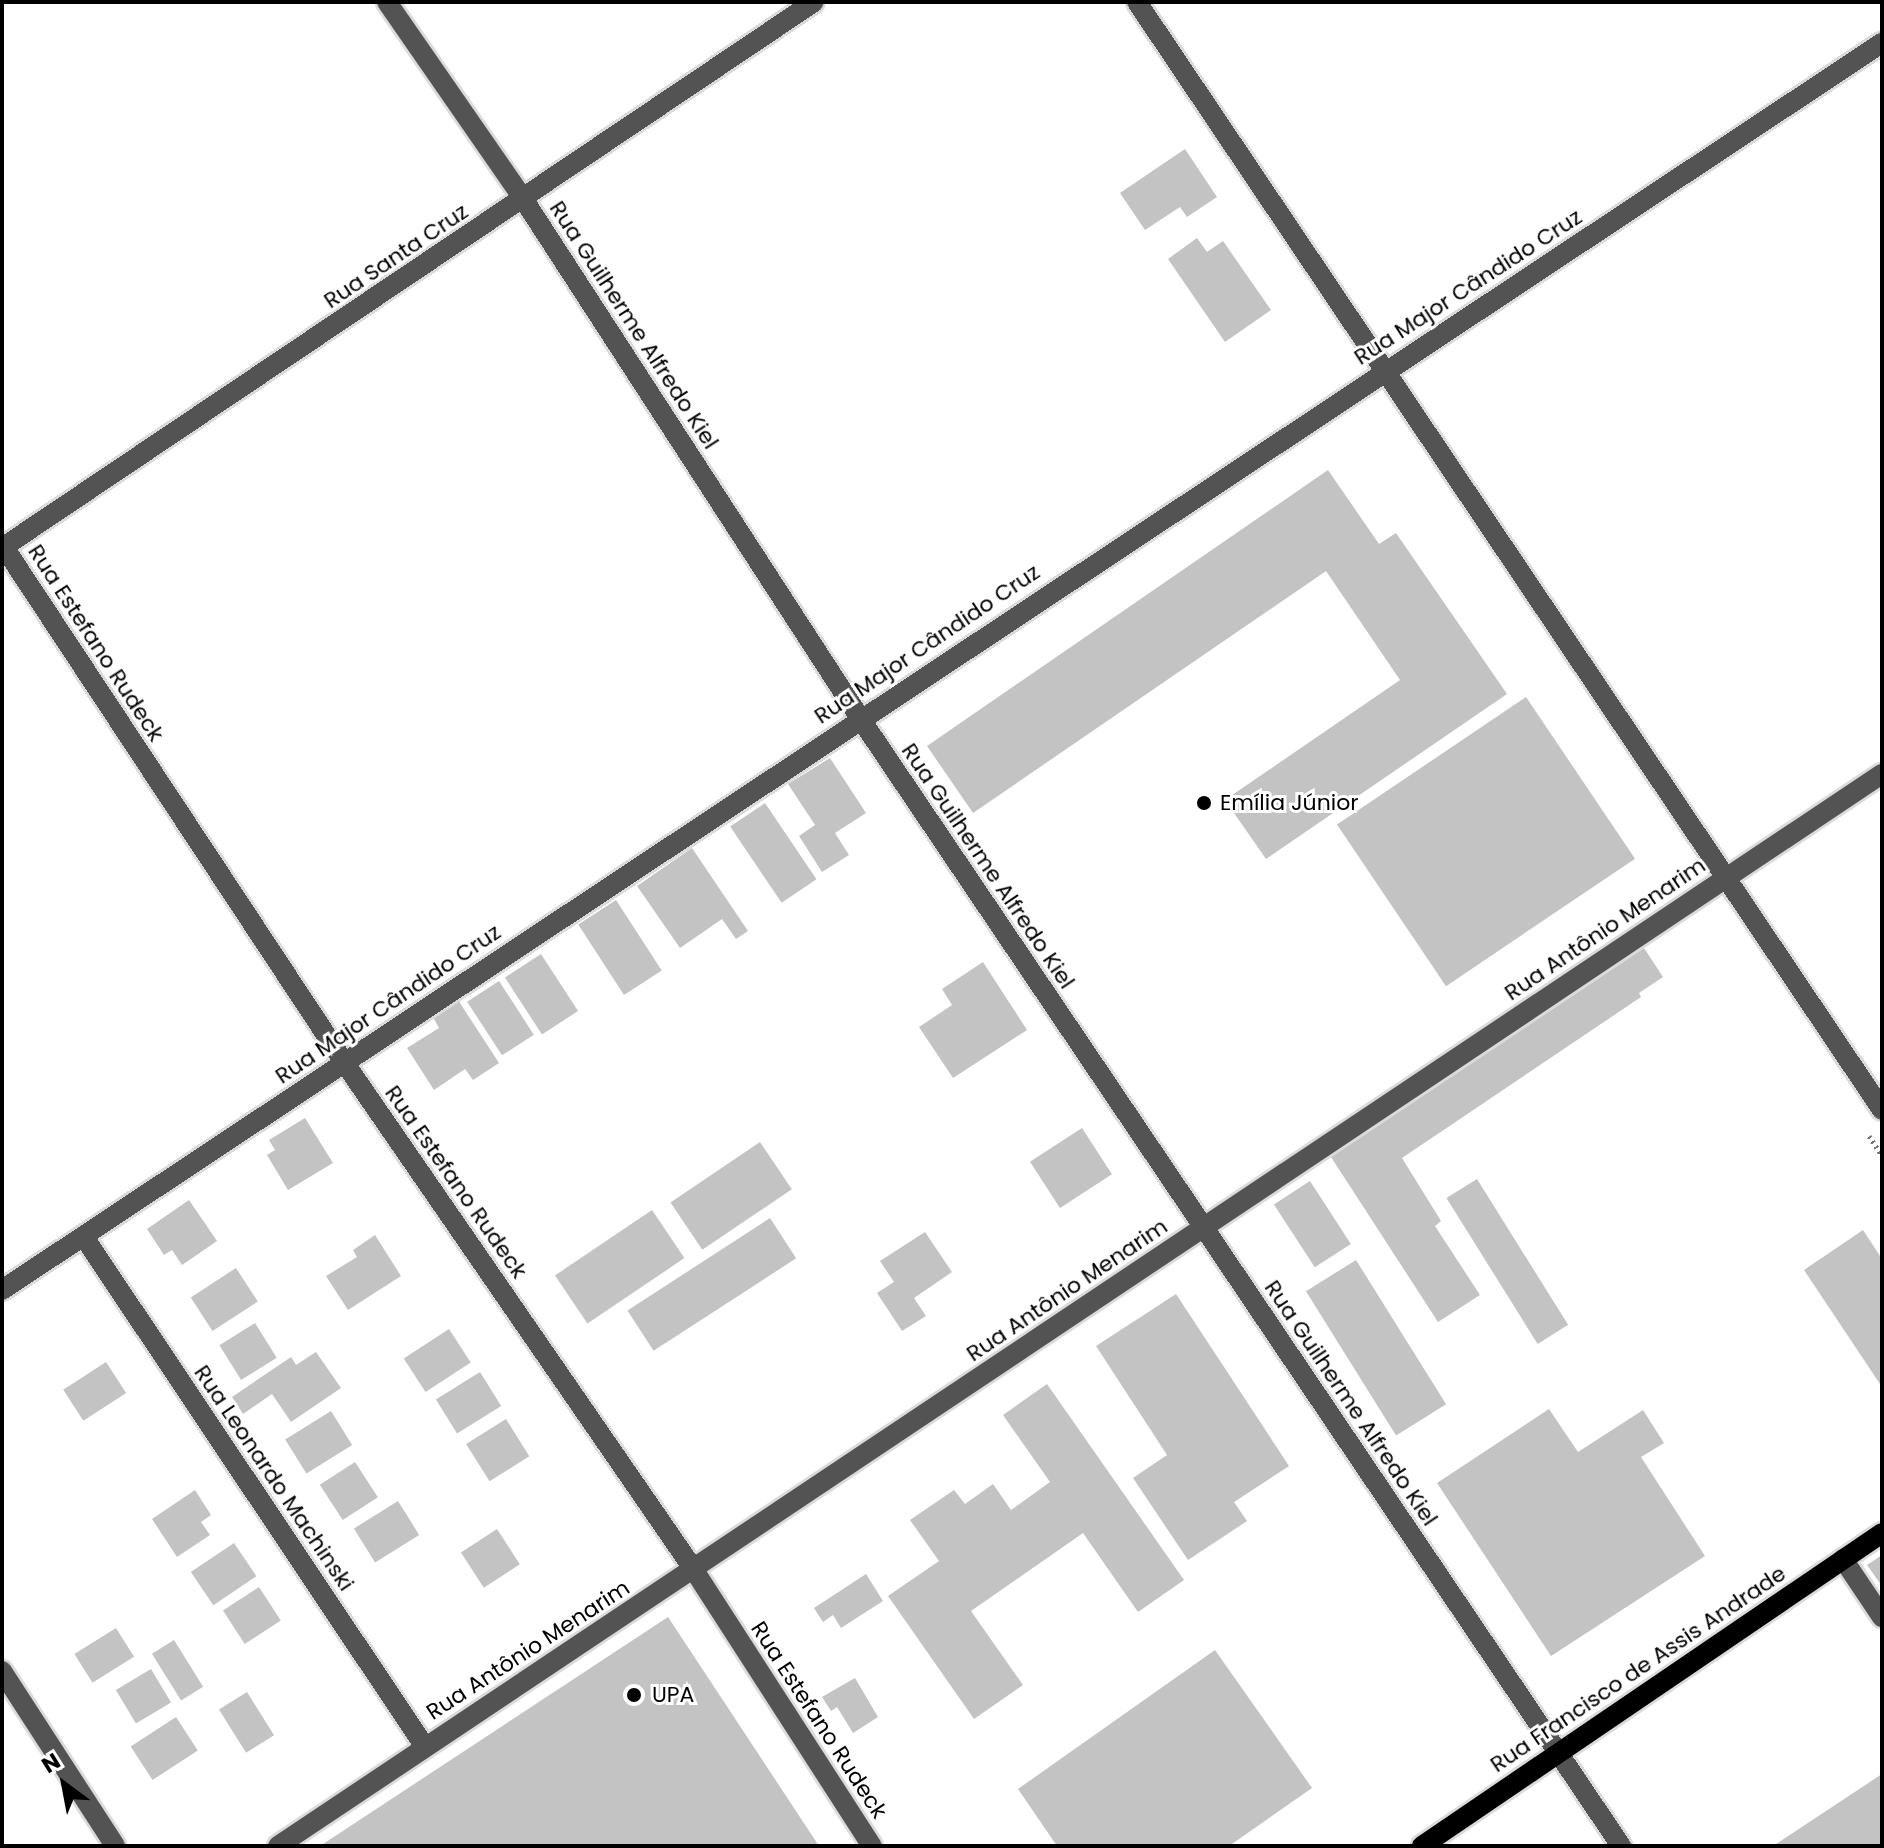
<!DOCTYPE html>
<meta charset="utf-8">
<style>
body{margin:0}
#map{position:relative;width:1884px;height:1848px;overflow:hidden;background:#fff;font-family:Poppins,sans-serif}
div>[style]{position:absolute}
[style*='--x']{left:calc(var(--x)*1px);top:calc(var(--y)*1px);width:calc(var(--w)*1px);rotate:calc(var(--a)*1deg)}
.building>*{inset:0;background:#c3c3c3;transform-origin:0 0}
.path>*{height:5px;margin-top:-2.5px;transform-origin:0;background:repeating-linear-gradient(90deg,#757575 0 2px,transparent 0 6px)}
.roads{filter:drop-shadow(2px 0 #dbdbdb) drop-shadow(-2px 0 #dbdbdb) drop-shadow(0 2px #dbdbdb) drop-shadow(0 -2px #dbdbdb)}
.minor>*{height:20px;margin:-10px;padding:0 10px;transform-origin:10px;border-radius:10px;background:#535353}
.major>*{height:20px;margin:-10px;padding:0 10px;transform-origin:10px;border-radius:10px;background:#000}
.dots>*{width:22px;height:22px;translate:-50% -50%;box-sizing:border-box;border:4px solid #fff;border-radius:50%}
span{translate:-50% -50%;white-space:nowrap;text-align:center;line-height:1.15;-webkit-text-stroke:6px #fff;paint-order:stroke}
.street-label{font-size:22px;color:#000}
.poi-label{font-size:22px;color:#000}
.left{translate:0 -50%;text-align:left}
.frame{position:absolute;inset:0;border:4px solid #000;pointer-events:none}
.north{position:absolute;left:24px;top:1744px;width:80px;height:80px;-webkit-text-stroke:6px #fff;paint-order:stroke;rotate:328deg;font-size:22px;font-weight:700;line-height:32px;text-align:center;color:#000}
.north::after{content:'';display:block;margin:auto;width:28px;height:36px;background:#000;clip-path:polygon(50% 0,100% 100%,50% 72%,0 100%)}
</style>
<div id="map">
<div class="building">
<i style="clip-path:polygon(1185px 149px,1217px 197px,1187px 217px,1180px 207px,1145px 230px,1120px 193px)"></i>
<i style="clip-path:polygon(1197px 238px,1207px 252px,1223px 241px,1271px 310px,1225px 342px,1168px 259px)"></i>
<i style="clip-path:polygon(1328px 470px,1379px 544px,1396px 533px,1507px 694px,1266px 859px,1225px 800px,1400px 680px,1326px 571px,973px 813px,927px 746px)"></i>
<i style="left:1526px;top:697px;width:195px;height:228px;rotate:56deg"></i>
<i style="clip-path:polygon(830px 758px,866px 813px,835px 833px,849px 855px,822px 872px,799px 836px,815px 825px,788px 784px)"></i>
<i style="left:765px;top:803px;width:92px;height:42px;rotate:56deg"></i>
<i style="clip-path:polygon(692px 848px,748px 931px,736px 939px,722px 919px,680px 948px,637px 886px)"></i>
<i style="left:616px;top:900px;width:84px;height:45px;rotate:57deg"></i>
<i style="clip-path:polygon(1644px 948px,1663px 977px,1639px 993px,1641px 997px,1402px 1158px,1441px 1221px,1435px 1226px,1480px 1295px,1438px 1322px,1331px 1157px)"></i>
<i style="left:541px;top:954px;width:68px;height:43px;rotate:57deg"></i>
<i style="clip-path:polygon(983px 962px,1027px 1030px,953px 1078px,919px 1027px,952px 1005px,942px 989px)"></i>
<i style="left:499px;top:981px;width:64px;height:38px;rotate:57deg"></i>
<i style="clip-path:polygon(458px 1000px,499px 1063px,473px 1080px,465px 1069px,434px 1090px,407px 1048px,439px 1028px,433px 1017px)"></i>
<i style="clip-path:polygon(305px 1118px,333px 1163px,288px 1190px,267px 1155px,275px 1150px,269px 1140px)"></i>
<i style="left:1082px;top:1128px;width:55px;height:62px;rotate:57deg"></i>
<i style="left:760px;top:1142px;width:57px;height:108px;rotate:56deg"></i>
<i style="left:1477px;top:1179px;width:172px;height:36px;rotate:58deg"></i>
<i style="left:1310px;top:1181px;width:75px;height:43px;rotate:57deg"></i>
<i style="clip-path:polygon(189px 1200px,217px 1241px,182px 1265px,172px 1250px,164px 1255px,147px 1229px)"></i>
<i style="left:652px;top:1210px;width:58px;height:117px;rotate:56deg"></i>
<i style="left:770px;top:1218px;width:48px;height:170px;rotate:57deg"></i>
<i style="clip-path:polygon(1863px 1230px,1882px 1259px,1882px 1387px,1804px 1270px)"></i>
<i style="clip-path:polygon(925px 1232px,952px 1272px,914px 1298px,926px 1316px,902px 1331px,877px 1293px,894px 1282px,880px 1261px)"></i>
<i style="clip-path:polygon(375px 1235px,401px 1276px,348px 1310px,326px 1276px,357px 1257px,353px 1250px)"></i>
<i style="left:1356px;top:1260px;width:170px;height:59px;rotate:58deg"></i>
<i style="left:236px;top:1268px;width:40px;height:54px;rotate:57deg"></i>
<i style="clip-path:polygon(1176px 1294px,1289px 1466px,1234px 1502px,1247px 1521px,1188px 1560px,1133px 1478px,1167px 1455px,1096px 1346px)"></i>
<i style="left:255px;top:1323px;width:41px;height:42px;rotate:58deg"></i>
<i style="left:449px;top:1329px;width:40px;height:54px;rotate:57deg"></i>
<i style="clip-path:polygon(316px 1352px,341px 1388px,291px 1422px,272px 1394px,243px 1414px,232px 1397px,291px 1357px,296px 1365px)"></i>
<i style="left:106px;top:1362px;width:37px;height:51px;rotate:57deg"></i>
<i style="left:480px;top:1372px;width:40px;height:52px;rotate:58deg"></i>
<i style="clip-path:polygon(1047px 1384px,1184px 1580px,1138px 1612px,1083px 1533px,971px 1611px,1023px 1685px,974px 1719px,888px 1596px,939px 1561px,910px 1520px,954px 1490px,965px 1504px,993px 1484px,1011px 1510px,1050px 1482px,1003px 1415px)"></i>
<i style="clip-path:polygon(1549px 1409px,1578px 1452px,1643px 1410px,1664px 1443px,1641px 1457px,1705px 1556px,1551px 1656px,1437px 1483px)"></i>
<i style="left:331px;top:1411px;width:40px;height:54px;rotate:58deg"></i>
<i style="left:506px;top:1419px;width:44px;height:47px;rotate:58deg"></i>
<i style="left:355px;top:1462px;width:42px;height:42px;rotate:57deg"></i>
<i style="clip-path:polygon(195px 1490px,211px 1515px,201px 1522px,210px 1535px,177px 1557px,152px 1519px)"></i>
<i style="left:398px;top:1501px;width:40px;height:52px;rotate:58deg"></i>
<i style="left:497px;top:1529px;width:42px;height:43px;rotate:57deg"></i>
<i style="left:234px;top:1543px;width:40px;height:52px;rotate:56deg"></i>
<i style="clip-path:polygon(1882px 1555px,1882px 1586px,1867px 1565px)"></i>
<i style="clip-path:polygon(866px 1574px,883px 1601px,841px 1628px,833px 1615px,823px 1622px,814px 1608px)"></i>
<i style="left:259px;top:1587px;width:40px;height:43px;rotate:57deg"></i>
<i style="clip-path:polygon(668px 1617px,819px 1846px,320px 1846px)"></i>
<i style="left:116px;top:1628px;width:34px;height:49px;rotate:58deg"></i>
<i style="left:174px;top:1640px;width:55px;height:26px;rotate:58deg"></i>
<i style="clip-path:polygon(1215px 1650px,1312px 1788px,1229px 1846px,1057px 1846px,1018px 1789px)"></i>
<i style="left:151px;top:1669px;width:39px;height:41px;rotate:59deg"></i>
<i style="clip-path:polygon(855px 1678px,878px 1717px,853px 1733px,837px 1707px,831px 1711px,822px 1697px)"></i>
<i style="left:247px;top:1692px;width:51px;height:33px;rotate:58deg"></i>
<i style="left:176px;top:1717px;width:40px;height:54px;rotate:57deg"></i>
<i style="clip-path:polygon(1882px 1774px,1882px 1846px,1773px 1846px)"></i>
</div>
<div class="path">
<i style="--x:1869;--y:1136;--w:23;--a:56"></i>
</div>
<div class="roads">
<div class="minor">
<i style="--x:387;--y:2;--w:241;--a:55.3"></i>
<i style="--x:524;--y:200;--w:617;--a:57.03"></i>
<i style="--x:860;--y:718;--w:1361;--a:55.99"></i>
<i style="--x:1137;--y:2;--w:1335;--a:56.08"></i>
<i style="--x:2;--y:544;--w:621;--a:56.57"></i>
<i style="--x:344;--y:1062;--w:617;--a:55.43"></i>
<i style="--x:694;--y:1570;--w:328;--a:57.2"></i>
<i style="--x:2;--y:548;--w:978;--a:-33.92"></i>
<i style="--x:84;--y:1237;--w:613;--a:56.23"></i>
<i style="--x:2;--y:1290;--w:2256;--a:-33.56"></i>
<i style="--x:1843;--y:1559;--w:70;--a:56.1"></i>
<i style="--x:2;--y:1671;--w:208;--a:57.1"></i>
<i style="--x:278;--y:1846;--w:1929;--a:-33.76"></i>
</div>
<div class="major">
<i style="--x:1422;--y:1846;--w:556;--a:-34.23"></i>
</div>
</div>
<div class="dots">
<i style="left:1204px;top:803px;background:#000"></i>
<i style="left:634px;top:1695px;background:#000"></i>
</div>
<div class="street-label">
<span style="left:396px;top:256px;rotate:-34deg">Rua Santa Cruz</span>
<span style="left:1468px;top:287px;rotate:-33deg">Rua Major Cândido Cruz</span>
<span style="left:634px;top:325px;rotate:57deg">Rua Guilherme Alfredo Kiel</span>
<span style="left:96px;top:643px;rotate:57deg">Rua Estefano Rudeck</span>
<span style="left:927px;top:644px;rotate:-34deg">Rua Major Cândido Cruz</span>
<span style="left:988px;top:866px;rotate:56deg">Rua Guilherme Alfredo Kiel</span>
<span style="left:1605px;top:929px;rotate:-34deg">Rua Antônio Menarim</span>
<span style="left:388px;top:1004px;rotate:-34deg">Rua Major Cândido Cruz</span>
<span style="left:456px;top:1182px;rotate:55deg">Rua Estefano Rudeck</span>
<span style="left:1067px;top:1290px;rotate:-34deg">Rua Antônio Menarim</span>
<span style="left:1351px;top:1403px;rotate:56deg">Rua Guilherme Alfredo Kiel</span>
<span style="left:274px;top:1478px;rotate:56deg">Rua Leonardo Machinski</span>
<span style="left:528px;top:1650px;rotate:-33deg">Rua Antônio Menarim</span>
<span style="left:1638px;top:1669px;rotate:-34deg">Rua Francisco de Assis Andrade</span>
<span style="left:819px;top:1720px;rotate:57deg">Rua Estefano Rudeck</span>
</div>
<div class="poi-label">
<span class="left" style="left:1220px;top:803px">Emília Júnior</span>
<span class="left" style="left:652px;top:1695px">UPA</span>
</div>
<div class="frame"></div>
<div class="north">N</div>
</div>
